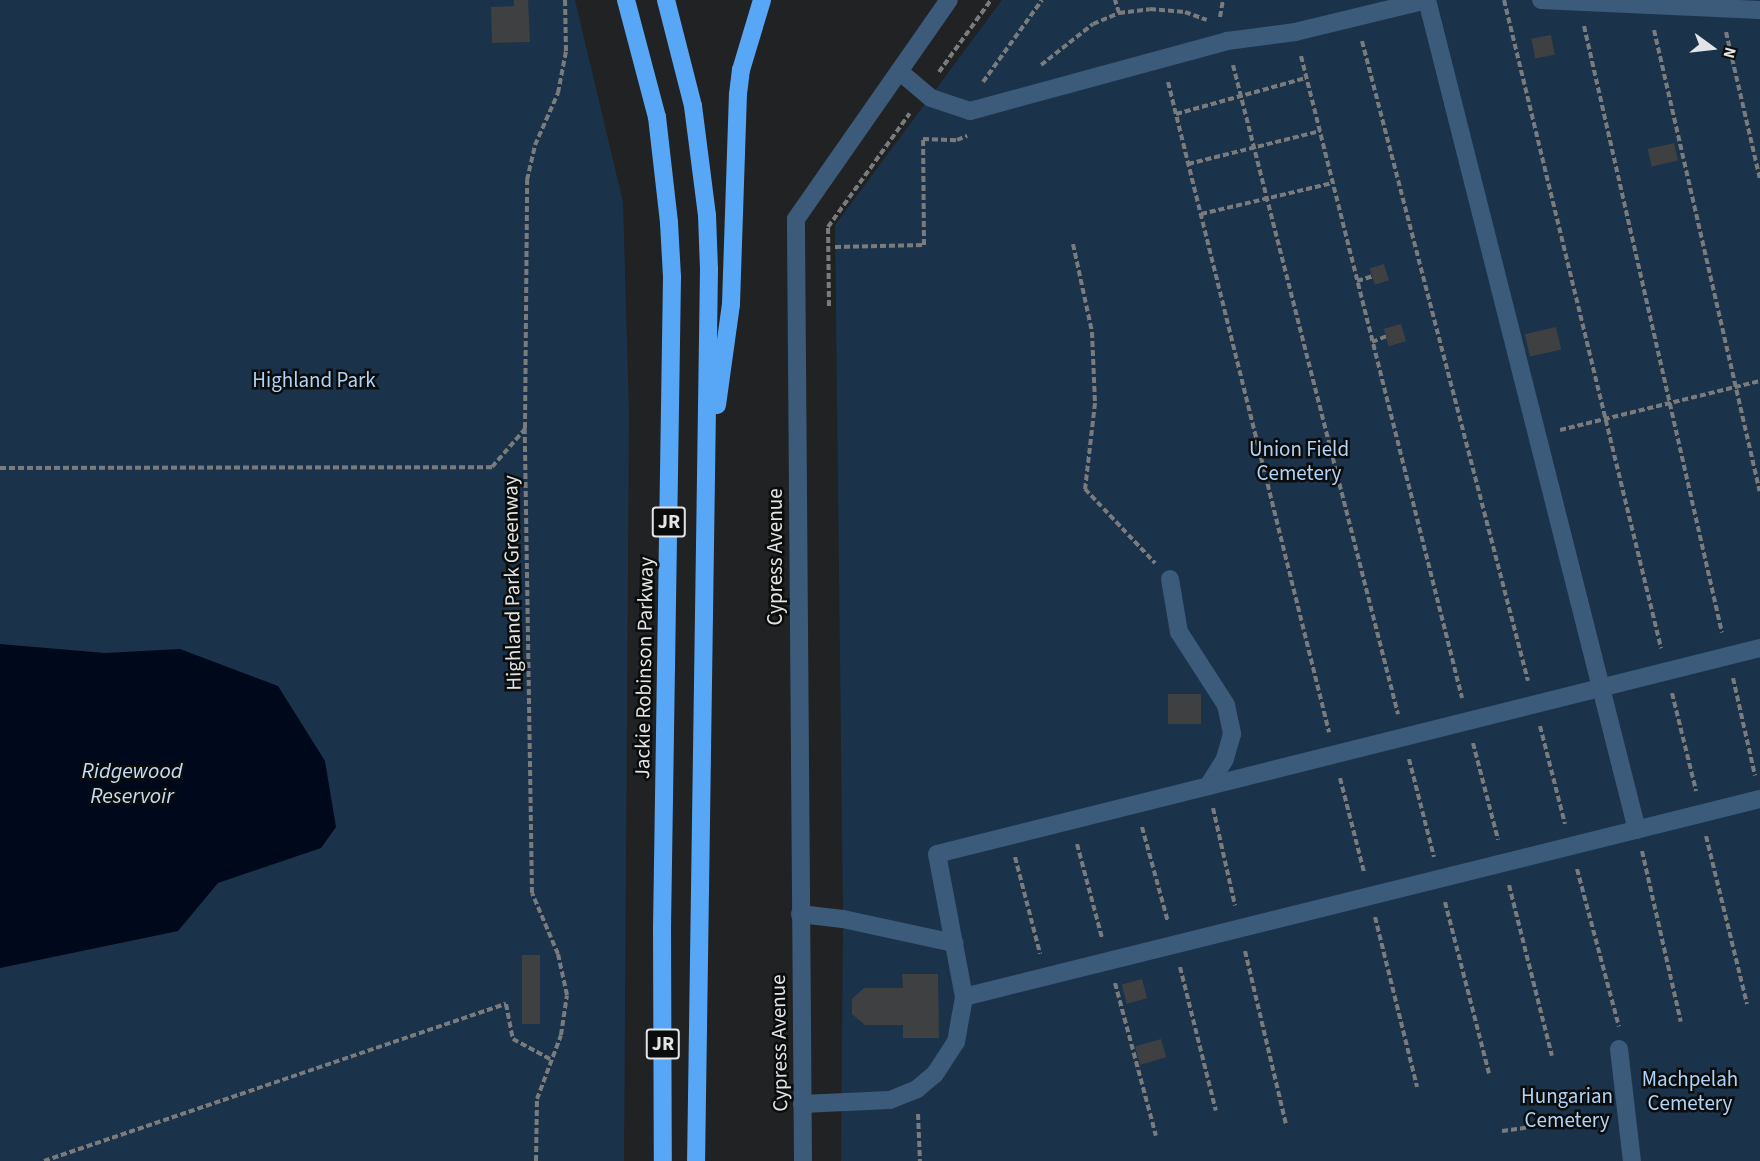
<!DOCTYPE html>
<style>
body{margin:0}
#map{position:relative;width:1760px;height:1161px;overflow:hidden;background:#202224;font-family:"Source Sans 3",sans-serif}
div>[style]{position:absolute}
[style*='--x']{left:calc(var(--x)*1px);top:calc(var(--y)*1px);width:calc(var(--w)*1px);rotate:calc(var(--a)*1deg)}
.green>*{inset:0;background:#1b324b}
.water>*{inset:0;background:#00081b}
.building>*{inset:0;background:#3e4042;transform-origin:0 0}
.path>*{height:4px;margin-top:-2px;transform-origin:0;background:repeating-linear-gradient(90deg,#797b7c 0 6px,transparent 0 9px)}
.minor>*{height:18px;margin:-9px;padding:0 9px;transform-origin:9px;border-radius:9px;background:#3c5a7a}
.highway>*{height:18px;margin:-9px;padding:0 9px;transform-origin:9px;border-radius:9px;background:#58a7f6}
span{translate:-50% -50%;white-space:nowrap;text-align:center;line-height:1.15;-webkit-text-stroke:5px #0b0c0c;paint-order:stroke}
.shield-label span{padding:2px 4px;background:#0b0c0c;border:2px solid;border-radius:4px;-webkit-text-stroke-width:0}
.shield-label{font-size:20px;color:#e2e4e5;font-weight:700}
.park-label{font-size:21px;color:#afd3f9}
.street-label{font-size:21px;color:#e2e4e5}
.water-label{font-size:22px;color:#c5dcf6;font-style:italic}
.north{position:absolute;left:1682px;top:18px;width:60px;height:60px;-webkit-text-stroke:4px #0b0c0c;paint-order:stroke;rotate:105deg;font-size:16px;font-weight:700;line-height:24px;text-align:center;color:#e2e4e5}
.north::after{content:'';display:block;margin:auto;width:21px;height:27px;background:#e2e4e5;clip-path:polygon(50% 0,100% 100%,50% 72%,0 100%)}
</style>
<div id="map">
<div class="green">
<i style="clip-path:polygon(0 0,575px 0,623px 202px,629px 413px,624px 1161px,0 1161px)"></i>
<i style="clip-path:polygon(1002px 0,1760px 0,1760px 1161px,841px 1161px,843px 919px,835px 225px)"></i>
</div>
<div class="water">
<i style="clip-path:polygon(0 644px,105px 653px,180px 649px,278px 686px,325px 761px,336px 827px,321px 848px,218px 883px,178px 931px,0 968px)"></i>
</div>
<div class="building">
<i style="clip-path:polygon(514px 0,528px 0,530px 42px,492px 43px,491px 7px,514px 6px)"></i>
<i style="left:1551px;top:35px;width:20px;height:20px;rotate:79deg"></i>
<i style="left:1674px;top:143px;width:18px;height:27px;rotate:77deg"></i>
<i style="left:1384px;top:264px;width:17px;height:15px;rotate:73deg"></i>
<i style="left:1401px;top:324px;width:18px;height:18px;rotate:74deg"></i>
<i style="left:1556px;top:327px;width:23px;height:32px;rotate:77deg"></i>
<i style="left:1201px;top:694px;width:30px;height:33px;rotate:90deg"></i>
<i style="left:522px;top:955px;width:18px;height:69px"></i>
<i style="clip-path:polygon(902px 974px,938px 974px,939px 1038px,903px 1038px,903px 1025px,865px 1025px,852px 1014px,852px 999px,864px 988px,903px 988px)"></i>
<i style="left:1142px;top:979px;width:20px;height:21px;rotate:75deg"></i>
<i style="left:1161px;top:1039px;width:19px;height:27px;rotate:74deg"></i>
</div>
<div class="path">
<i style="--x:1504;--y:0;--w:667;--a:76.38"></i>
<i style="--x:1119;--y:13;--w:31;--a:-7"></i>
<i style="--x:1150;--y:9;--w:35;--a:5"></i>
<i style="--x:1185;--y:12;--w:23;--a:20"></i>
<i style="--x:1220;--y:17;--w:17;--a:-80"></i>
<i style="--x:1584;--y:26;--w:622;--a:77.19"></i>
<i style="--x:1654;--y:30;--w:473;--a:77.1"></i>
<i style="--x:1726;--y:32;--w:151;--a:77"></i>
<i style="--x:1362;--y:41;--w:661;--a:75.46"></i>
<i style="--x:1301;--y:56;--w:662;--a:75.92"></i>
<i style="--x:1041;--y:65;--w:66;--a:-38.3"></i>
<i style="--x:1093;--y:24;--w:28;--a:-23"></i>
<i style="--x:1119;--y:13;--w:14;--a:-107"></i>
<i style="--x:1233;--y:65;--w:670;--a:75.74"></i>
<i style="--x:939;--y:72;--w:89;--a:-54.2"></i>
<i style="--x:983;--y:82;--w:101;--a:-54.3"></i>
<i style="--x:1168;--y:82;--w:670;--a:76.09"></i>
<i style="--x:1176;--y:114;--w:135;--a:-15.5"></i>
<i style="--x:1188;--y:164;--w:136;--a:-14"></i>
<i style="--x:1201;--y:214;--w:135;--a:-13.3"></i>
<i style="--x:1073;--y:244;--w:90;--a:77.8"></i>
<i style="--x:1092;--y:332;--w:71;--a:87.6"></i>
<i style="--x:1095;--y:403;--w:87;--a:96.6"></i>
<i style="--x:1085;--y:489;--w:102;--a:46.6"></i>
<i style="--x:835;--y:247;--w:89;--a:-1.3"></i>
<i style="--x:924;--y:245;--w:106;--a:-90.5"></i>
<i style="--x:923;--y:139;--w:34;--a:2"></i>
<i style="--x:957;--y:140;--w:11;--a:-22"></i>
<i style="--x:1357;--y:281;--w:17;--a:-17"></i>
<i style="--x:829;--y:306;--w:79;--a:-90.7"></i>
<i style="--x:828;--y:227;--w:140;--a:-54.3"></i>
<i style="--x:1372;--y:342;--w:16;--a:-22"></i>
<i style="--x:1560;--y:430;--w:206;--a:-13.8"></i>
<i style="--x:0;--y:468;--w:492;--a:-0.1"></i>
<i style="--x:492;--y:467;--w:50;--a:-49"></i>
<i style="--x:1733;--y:678;--w:100;--a:77.3"></i>
<i style="--x:1672;--y:693;--w:101;--a:76.2"></i>
<i style="--x:1540;--y:726;--w:101;--a:75.7"></i>
<i style="--x:1473;--y:743;--w:100;--a:75.5"></i>
<i style="--x:1409;--y:759;--w:101;--a:75.7"></i>
<i style="--x:1340;--y:778;--w:97;--a:75.7"></i>
<i style="--x:1213;--y:808;--w:100;--a:77.3"></i>
<i style="--x:1142;--y:827;--w:98;--a:74.7"></i>
<i style="--x:1706;--y:836;--w:173;--a:76.3"></i>
<i style="--x:1077;--y:844;--w:97;--a:75.1"></i>
<i style="--x:1642;--y:851;--w:175;--a:77.2"></i>
<i style="--x:1015;--y:857;--w:100;--a:75.5"></i>
<i style="--x:1577;--y:869;--w:163;--a:75.1"></i>
<i style="--x:1509;--y:885;--w:176;--a:75.9"></i>
<i style="--x:1445;--y:902;--w:177;--a:75.6"></i>
<i style="--x:1375;--y:917;--w:175;--a:76.1"></i>
<i style="--x:1245;--y:951;--w:178;--a:76.7"></i>
<i style="--x:1180;--y:967;--w:148;--a:76"></i>
<i style="--x:1115;--y:983;--w:158;--a:75"></i>
<i style="--x:918;--y:1114;--w:47;--a:87.6"></i>
<i style="--x:1502;--y:1131;--w:102;--a:-7.9"></i>
<i style="--x:44;--y:1161;--w:488;--a:-18.8"></i>
<i style="--x:506;--y:1004;--w:36;--a:79"></i>
<i style="--x:513;--y:1039;--w:42;--a:28.4"></i>
<i style="--x:536;--y:1161;--w:62;--a:-89.1"></i>
<i style="--x:537;--y:1099;--w:68;--a:-69.4"></i>
<i style="--x:561;--y:1035;--w:40;--a:-81.5"></i>
<i style="--x:567;--y:995;--w:42;--a:-102.4"></i>
<i style="--x:558;--y:954;--w:66;--a:-113.1"></i>
<i style="--x:532;--y:893;--w:465;--a:-90.9"></i>
<i style="--x:525;--y:428;--w:248;--a:-89.5"></i>
<i style="--x:527;--y:180;--w:36;--a:-77"></i>
<i style="--x:535;--y:145;--w:57;--a:-66.1"></i>
<i style="--x:558;--y:93;--w:43;--a:-79.2"></i>
<i style="--x:566;--y:51;--w:51;--a:-91.1"></i>
</div>
<div class="minor">
<i style="--x:1427;--y:0;--w:856;--a:75.8"></i>
<i style="--x:1541;--y:0;--w:219;--a:2.6"></i>
<i style="--x:899;--y:71;--w:42;--a:40.2"></i>
<i style="--x:931;--y:98;--w:41;--a:18.4"></i>
<i style="--x:970;--y:111;--w:266;--a:-15.2"></i>
<i style="--x:1227;--y:41;--w:69;--a:-7.5"></i>
<i style="--x:1295;--y:32;--w:136;--a:-13.6"></i>
<i style="--x:1170;--y:579;--w:54;--a:80.4"></i>
<i style="--x:1179;--y:632;--w:87;--a:57.2"></i>
<i style="--x:1226;--y:705;--w:30;--a:78"></i>
<i style="--x:1232;--y:734;--w:26;--a:106"></i>
<i style="--x:1225;--y:759;--w:32;--a:122"></i>
<i style="--x:1760;--y:648;--w:848;--a:165.95"></i>
<i style="--x:937;--y:854;--w:146;--a:79.3"></i>
<i style="--x:964;--y:997;--w:820;--a:-13.97"></i>
<i style="--x:800;--y:914;--w:43;--a:6.6"></i>
<i style="--x:843;--y:919;--w:114;--a:12.2"></i>
<i style="--x:1619;--y:1049;--w:113;--a:83.4"></i>
<i style="--x:802;--y:1104;--w:88;--a:-2.6"></i>
<i style="--x:890;--y:1100;--w:29;--a:-22"></i>
<i style="--x:917;--y:1089;--w:23;--a:-40"></i>
<i style="--x:935;--y:1074;--w:38;--a:-57"></i>
<i style="--x:956;--y:1042;--w:46;--a:-79.9"></i>
<i style="--x:803;--y:1161;--w:942;--a:-90.43"></i>
<i style="--x:796;--y:219;--w:267;--a:-55.1"></i>
</div>
<div class="highway">
<i style="--x:626;--y:0;--w:121;--a:75.2"></i>
<i style="--x:657;--y:117;--w:107;--a:83.5"></i>
<i style="--x:669;--y:223;--w:54;--a:86.8"></i>
<i style="--x:672;--y:277;--w:651;--a:90.88"></i>
<i style="--x:662;--y:928;--w:233;--a:89.8"></i>
<i style="--x:666;--y:0;--w:109;--a:75.7"></i>
<i style="--x:693;--y:106;--w:110;--a:82.7"></i>
<i style="--x:707;--y:215;--w:54;--a:87.9"></i>
<i style="--x:709;--y:269;--w:892;--a:90.83"></i>
<i style="--x:717;--y:405;--w:102;--a:-82.1"></i>
<i style="--x:731;--y:304;--w:210;--a:-88.1"></i>
<i style="--x:738;--y:94;--w:24;--a:-83"></i>
<i style="--x:741;--y:70;--w:73;--a:-73.3"></i>
</div>
<div class="shield-label">
<span style="left:669px;top:522px">JR</span>
<span style="left:663px;top:1044px">JR</span>
</div>
<div class="park-label">
<span style="left:314px;top:380px">Highland Park</span>
<span style="left:1299px;top:461px">Union Field<br>Cemetery</span>
<span style="left:1690px;top:1091px">Machpelah<br>Cemetery</span>
<span style="left:1567px;top:1108px">Hungarian<br>Cemetery</span>
</div>
<div class="street-label">
<span style="left:775px;top:557px;rotate:-90deg">Cypress Avenue</span>
<span style="left:512px;top:583px;rotate:-91deg">Highland Park Greenway</span>
<span style="left:644px;top:668px;rotate:-89deg">Jackie Robinson Parkway</span>
<span style="left:779px;top:1043px;rotate:-91deg">Cypress Avenue</span>
</div>
<div class="water-label">
<span style="left:132px;top:784px">Ridgewood<br>Reservoir</span>
</div>
<div class="north">N</div>
</div>
